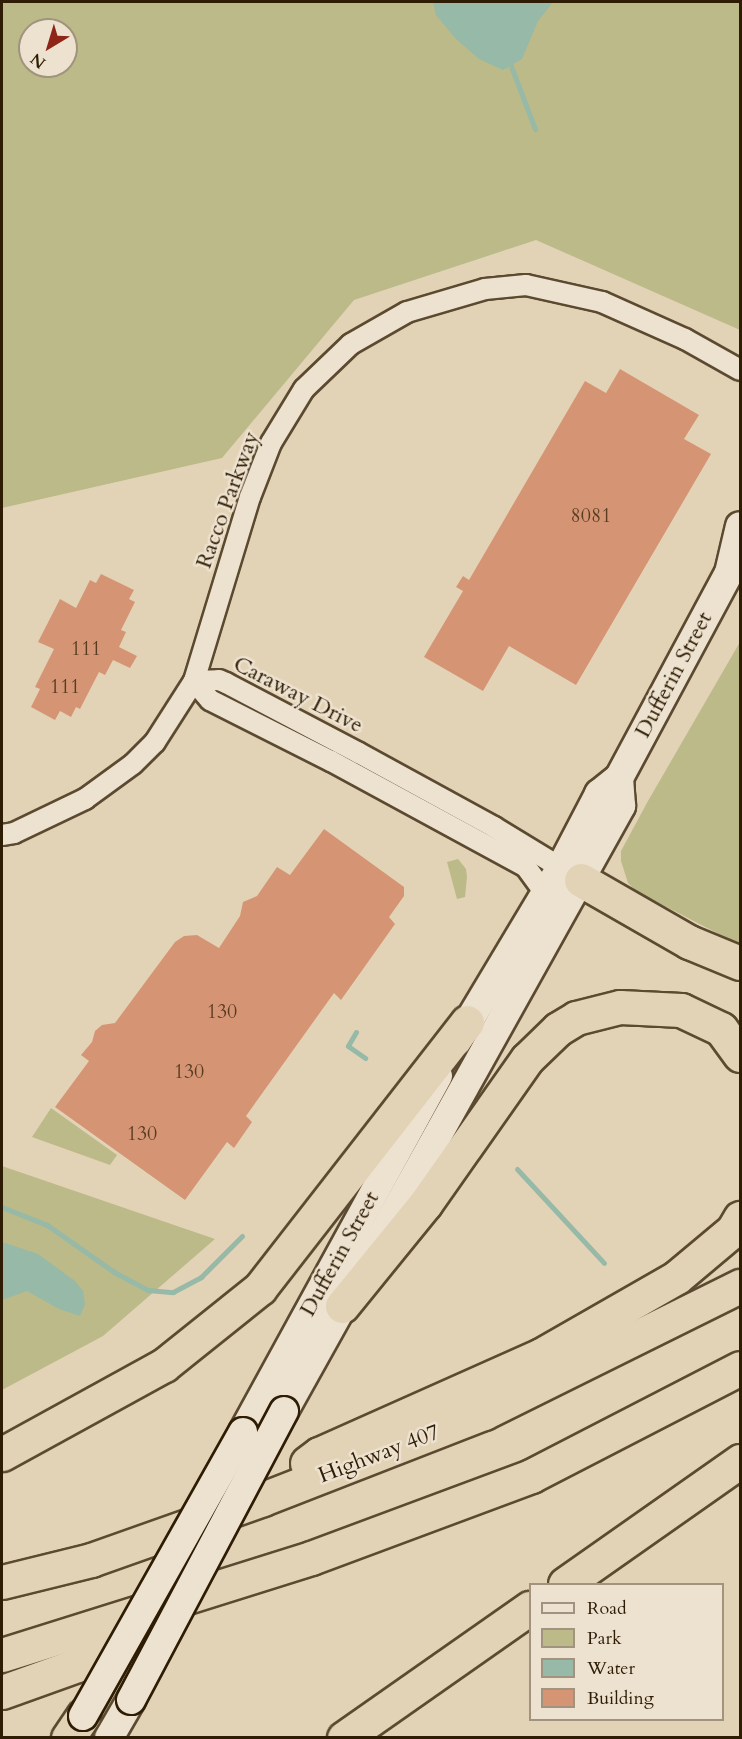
<!DOCTYPE html>
<style>
body{margin:0}
#map{position:relative;width:742px;height:1739px;overflow:hidden;background:#e3d3b6;font-family:Cardo,serif}
div>[style]{position:absolute}
[style*='--x']{left:calc(var(--x)*1px);top:calc(var(--y)*1px);width:calc(var(--w)*1px);rotate:calc(var(--a)*1deg)}
.green>*{inset:0;background:#bbba88}
.water>*{inset:0;background:#96b9a8}
.stream>*{height:5px;margin:-2.5px;padding:0 2.5px;transform-origin:2.5px;border-radius:2.5px;background:#96b9a8}
.building>*{inset:0;background:#d59574}
.roads{filter:drop-shadow(2px 0 #5b4a30) drop-shadow(-2px 0 #5b4a30) drop-shadow(0 2px #5b4a30) drop-shadow(0 -2px #5b4a30)}
.street>*{height:20px;margin:-10px;padding:0 10px;transform-origin:10px;border-radius:10px;background:#ede2d0}
.secondary>*{height:28px;margin:-14px;padding:0 14px;transform-origin:14px;border-radius:14px;background:#ede2d0}
.highway>*{height:33px;margin:-16.5px;padding:0 16.5px;transform-origin:16.5px;border-radius:16.5px;background:#e3d3b6}
.bridges{filter:drop-shadow(2px 0 #2e1d04) drop-shadow(-2px 0 #2e1d04) drop-shadow(0 2px #2e1d04) drop-shadow(0 -2px #2e1d04)}
.secondary-bridge>*{height:28px;margin:-14px;padding:0 14px;transform-origin:14px;border-radius:14px;background:#ede2d0}
span{translate:-50% -50%;white-space:nowrap;text-align:center;line-height:1.15;-webkit-text-stroke:5px #ede2d0;paint-order:stroke}
.number-label{font-size:20px;color:#583b20}
.number-label span{-webkit-text-stroke-width:0}
.street-label{font-size:22px;color:#2e1d04}
.frame{position:absolute;inset:0;border:3px solid #2e1d04;pointer-events:none}
.legend{position:absolute;left:529px;top:1583px;width:195px;height:138px;box-sizing:border-box;background:#ede2d0;border:2px solid #a1937e;margin:0;padding:8px 10px;list-style:none;font-size:18px;color:#2e1d04}
.legend li{display:flex;align-items:center;gap:12px;height:30px}
.legend b{width:30px;border:2px solid #a1937e}
.north{position:absolute;left:18px;top:18px;width:60px;height:60px;box-sizing:border-box;background:#ede2d0;border:2px solid #a1937e;border-radius:50%;rotate:218deg;font-size:16px;font-weight:700;line-height:24px;text-align:center;color:#2e1d04}
.north::after{content:'';display:block;margin:auto;width:21px;height:27px;background:#8f2418;clip-path:polygon(50% 0,100% 100%,50% 72%,0 100%)}
</style>
<div id="map">
<div class="green">
<i style="clip-path:polygon(evenodd,2px 2px,740px 2px,740px 330px,536px 240px,354px 300px,222px 458px,2px 508px,2px 2px,30px 30px,66px 30px,66px 66px,30px 66px,30px 30px)"></i>
<i style="clip-path:polygon(740px 642px,740px 945px,636px 891px,628px 883px,621px 861px,621px 851px,648px 801px)"></i>
<i style="clip-path:polygon(458px 859px,466px 869px,467px 877px,465px 897px,457px 899px,447px 862px)"></i>
<i style="clip-path:polygon(51px 1108px,117px 1155px,110px 1165px,32px 1137px)"></i>
<i style="clip-path:polygon(2px 1166px,215px 1239px,103px 1336px,2px 1390px)"></i>
</div>
<div class="water">
<i style="clip-path:polygon(433px 2px,553px 2px,538px 21px,522px 59px,503px 70px,479px 59px,455px 38px,436px 15px)"></i>
<i style="clip-path:polygon(2px 1242px,38px 1254px,75px 1281px,83px 1291px,85px 1304px,80px 1316px,59px 1309px,27px 1291px,2px 1300px)"></i>
</div>
<div class="stream">
<i style="--x:509;--y:61;--w:73;--a:69.1"></i>
<i style="--x:356;--y:1032;--w:16;--a:120"></i>
<i style="--x:348;--y:1046;--w:21;--a:35"></i>
<i style="--x:517;--y:1169;--w:128;--a:47.2"></i>
<i style="--x:2;--y:1207;--w:48;--a:21.8"></i>
<i style="--x:47;--y:1225;--w:82;--a:35"></i>
<i style="--x:114;--y:1272;--w:38;--a:28"></i>
<i style="--x:148;--y:1290;--w:25;--a:5"></i>
<i style="--x:173;--y:1292;--w:32;--a:-28"></i>
<i style="--x:201;--y:1277;--w:58;--a:-45"></i>
</div>
<div class="building">
<i style="clip-path:polygon(620px 369px,699px 415px,684px 439px,711px 454px,576px 685px,509px 646px,483px 691px,424px 657px,463px 591px,456px 587px,463px 576px,469px 580px,585px 381px,606px 393px)"></i>
<i style="clip-path:polygon(101px 574px,134px 590px,129px 599px,135px 602px,121px 630px,126px 632px,119px 647px,137px 656px,130px 668px,113px 660px,105px 675px,99px 672px,80px 709px,76px 707px,71px 717px,60px 711px,55px 720px,31px 707px,40px 689px,35px 687px,54px 649px,38px 642px,60px 599px,76px 608px,90px 580px,96px 583px)"></i>
<i style="clip-path:polygon(324px 829px,404px 887px,404px 896px,389px 917px,395px 924px,341px 1000px,334px 993px,246px 1116px,252px 1122px,234px 1148px,227px 1142px,185px 1200px,55px 1107px,89px 1061px,81px 1055px,92px 1042px,95px 1031px,102px 1025px,115px 1023px,175px 942px,184px 936px,197px 935px,219px 948px,240px 916px,243px 902px,257px 896px,277px 867px,290px 875px)"></i>
</div>
<div class="roads">
<div class="street">
<i style="--x:194;--y:681;--w:25;--a:-2"></i>
<i style="--x:219;--y:680;--w:8;--a:23"></i>
<i style="--x:226;--y:683;--w:150;--a:27.8"></i>
<i style="--x:359;--y:753;--w:154;--a:28.7"></i>
<i style="--x:494;--y:827;--w:90;--a:31.4"></i>
<i style="--x:194;--y:681;--w:25;--a:50"></i>
<i style="--x:210;--y:700;--w:136;--a:26.8"></i>
<i style="--x:331;--y:761;--w:222;--a:28.5"></i>
<i style="--x:526;--y:867;--w:32;--a:54"></i>
<i style="--x:2;--y:835;--w:12;--a:-9"></i>
<i style="--x:14;--y:833;--w:79;--a:-25.6"></i>
<i style="--x:85;--y:799;--w:59;--a:-36.1"></i>
<i style="--x:133;--y:764;--w:31;--a:-45"></i>
<i style="--x:155;--y:742;--w:72;--a:-57.4"></i>
<i style="--x:194;--y:681;--w:192;--a:-73.1"></i>
<i style="--x:250;--y:497;--w:58;--a:-68.7"></i>
<i style="--x:271;--y:443;--w:63;--a:-58.6"></i>
<i style="--x:304;--y:389;--w:65;--a:-43.8"></i>
<i style="--x:351;--y:344;--w:64;--a:-29.7"></i>
<i style="--x:407;--y:312;--w:81;--a:-16.4"></i>
<i style="--x:485;--y:289;--w:41;--a:-5.6"></i>
<i style="--x:526;--y:285;--w:78;--a:12.6"></i>
<i style="--x:602;--y:302;--w:91;--a:24"></i>
<i style="--x:685;--y:339;--w:63;--a:29.4"></i>
</div>
<div class="secondary">
<i style="--x:457;--y:1041;--w:200;--a:-59.1"></i>
<i style="--x:560;--y:869;--w:85;--a:-62.5"></i>
<i style="--x:599;--y:794;--w:26;--a:-39"></i>
<i style="--x:619;--y:778;--w:233;--a:-61.8"></i>
<i style="--x:729;--y:573;--w:48;--a:-76.8"></i>
<i style="--x:284;--y:1411;--w:693;--a:-60.88"></i>
<i style="--x:621;--y:806;--w:28;--a:-94"></i>
<i style="--x:243;--y:1432;--w:406;--a:-61.3"></i>
<i style="--x:109;--y:1738;--w:44;--a:-59.9"></i>
</div>
<div class="highway">
<i style="--x:581;--y:880;--w:125;--a:29.9"></i>
<i style="--x:689;--y:942;--w:55;--a:22.4"></i>
<i style="--x:342;--y:1306;--w:132;--a:-50.9"></i>
<i style="--x:425;--y:1204;--w:177;--a:-54.9"></i>
<i style="--x:527;--y:1059;--w:43;--a:-44.1"></i>
<i style="--x:558;--y:1029;--w:21;--a:-31"></i>
<i style="--x:576;--y:1018;--w:45;--a:-14"></i>
<i style="--x:620;--y:1007;--w:61;--a:2.8"></i>
<i style="--x:681;--y:1010;--w:44;--a:25.4"></i>
<i style="--x:721;--y:1029;--w:32;--a:54"></i>
<i style="--x:2;--y:1454;--w:185;--a:-28.8"></i>
<i style="--x:164;--y:1365;--w:123;--a:-38.7"></i>
<i style="--x:260;--y:1288;--w:337;--a:-52.1"></i>
<i style="--x:307;--y:1463;--w:15;--a:-37"></i>
<i style="--x:319;--y:1454;--w:243;--a:-24"></i>
<i style="--x:541;--y:1355;--w:157;--a:-29.8"></i>
<i style="--x:677;--y:1277;--w:73;--a:-40"></i>
<i style="--x:733;--y:1230;--w:14;--a:-60"></i>
<i style="--x:2;--y:1582;--w:92;--a:-13.9"></i>
<i style="--x:91;--y:1560;--w:182;--a:-19.5"></i>
<i style="--x:263;--y:1499;--w:237;--a:-21.3"></i>
<i style="--x:484;--y:1413;--w:286;--a:-26.4"></i>
<i style="--x:565;--y:1584;--w:214;--a:-35.1"></i>
<i style="--x:2;--y:1655;--w:324;--a:-17.4"></i>
<i style="--x:311;--y:1558;--w:235;--a:-20.4"></i>
<i style="--x:531;--y:1476;--w:235;--a:-27.3"></i>
<i style="--x:2;--y:1692;--w:80;--a:-19.8"></i>
<i style="--x:77;--y:1665;--w:73;--a:-27.6"></i>
<i style="--x:68;--y:1738;--w:27;--a:-56"></i>
<i style="--x:344;--y:1738;--w:227;--a:-35"></i>
</div>
</div>
<div class="bridges">
<div class="secondary-bridge">
<i style="--x:131;--y:1700;--w:327;--a:-62.1"></i>
<i style="--x:83;--y:1716;--w:326;--a:-60.6"></i>
</div>
</div>
<div class="number-label">
<span style="left:591px;top:515px">8081</span>
<span style="left:86px;top:648px">111</span>
<span style="left:65px;top:686px">111</span>
<span style="left:222px;top:1011px">130</span>
<span style="left:189px;top:1071px">130</span>
<span style="left:142px;top:1133px">130</span>
</div>
<div class="street-label">
<span style="left:228px;top:500px;rotate:-70deg">Racco Parkway</span>
<span style="left:674px;top:675px;rotate:-62deg">Dufferin Street</span>
<span style="left:298px;top:695px;rotate:27deg">Caraway Drive</span>
<span style="left:340px;top:1254px;rotate:-61deg">Dufferin Street</span>
<span style="left:379px;top:1454px;rotate:-21deg">Highway 407</span>
</div>
<div class="frame"></div>
<ul class="legend">
<li><b style="height:8px;background:#ede2d0"></b>Road</li>
<li><b style="height:16px;background:#bbba88"></b>Park</li>
<li><b style="height:16px;background:#96b9a8"></b>Water</li>
<li><b style="height:16px;background:#d59574"></b>Building</li>
</ul>
<div class="north">N</div>
</div>
